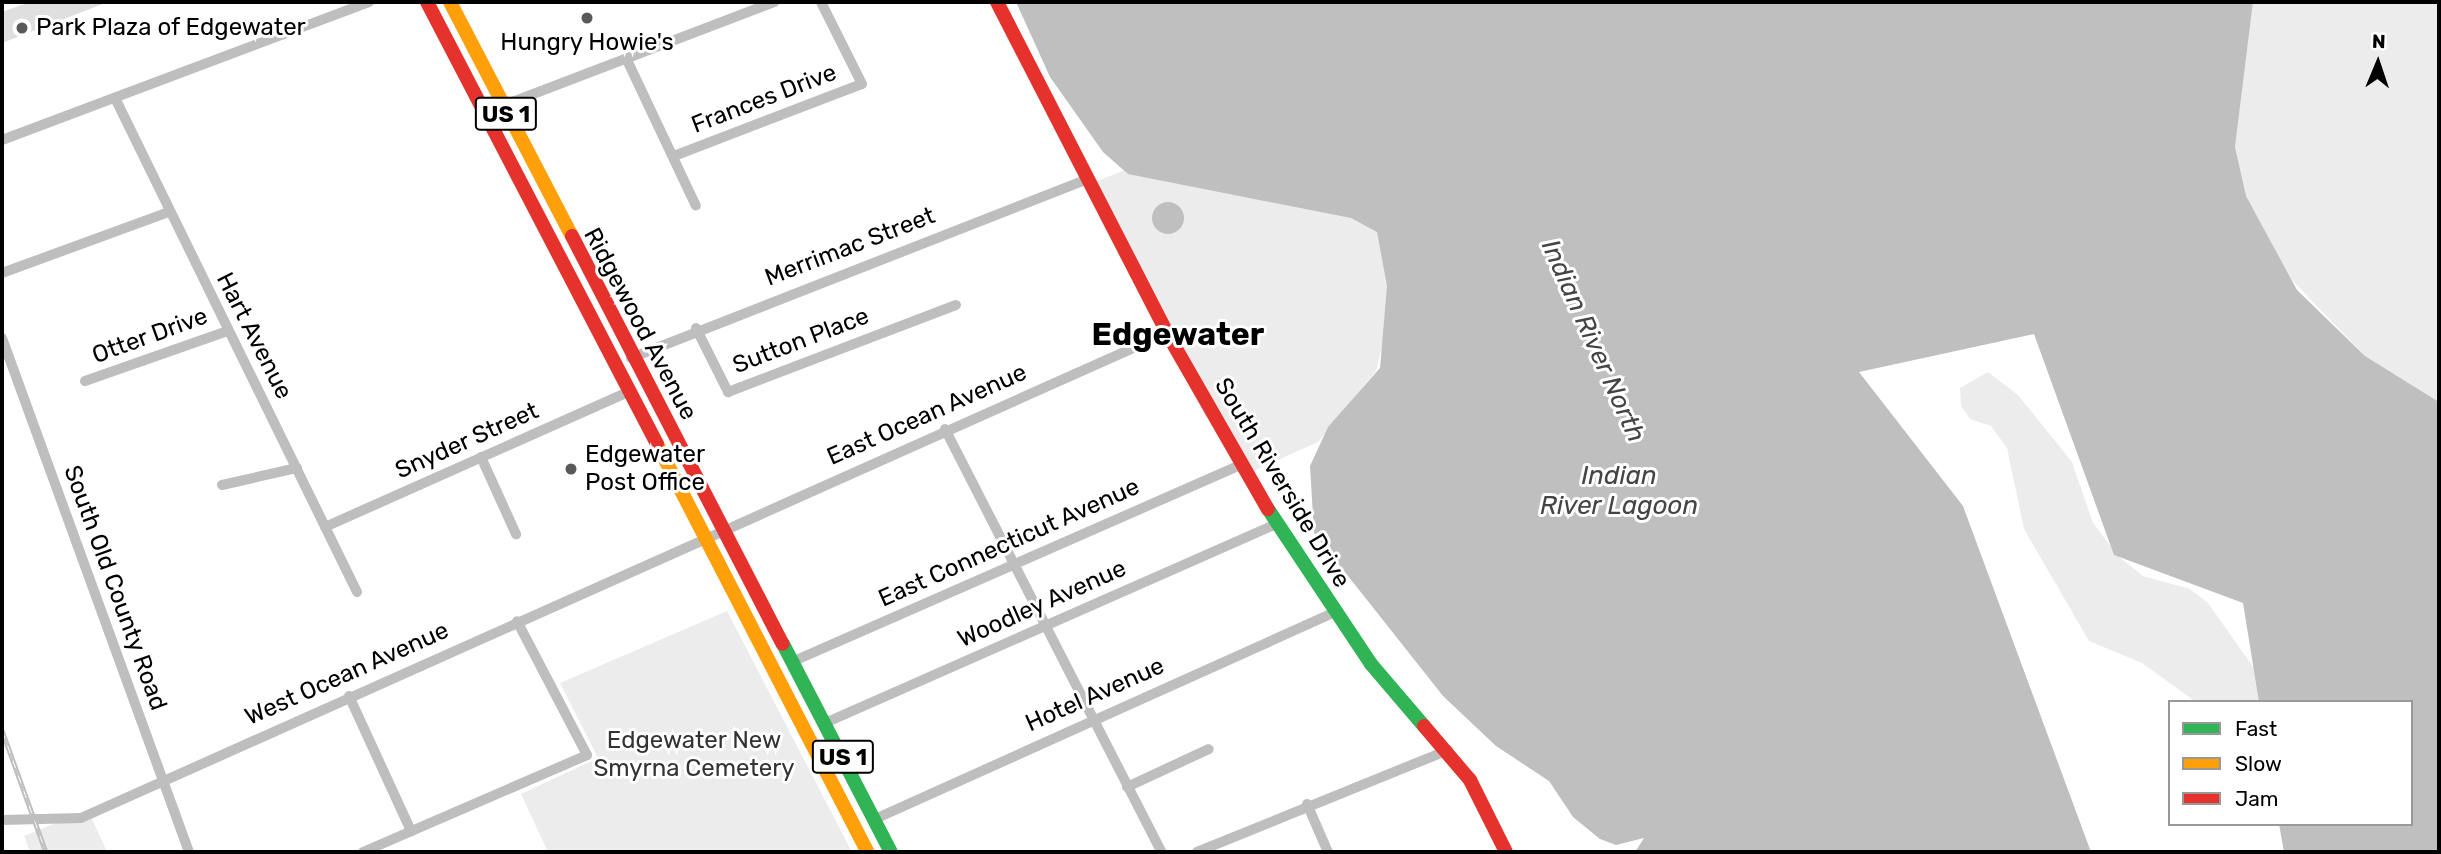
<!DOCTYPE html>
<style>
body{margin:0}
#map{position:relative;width:2441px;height:854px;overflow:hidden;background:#fff;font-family:Rubik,sans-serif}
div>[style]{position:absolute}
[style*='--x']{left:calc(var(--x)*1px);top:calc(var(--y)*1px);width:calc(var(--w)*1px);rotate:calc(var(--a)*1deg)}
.green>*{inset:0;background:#ececec}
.water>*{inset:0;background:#bfbfbf}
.round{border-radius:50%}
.building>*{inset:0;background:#dfdfdf}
.street>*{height:10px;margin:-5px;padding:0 5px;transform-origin:5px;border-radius:5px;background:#bebebe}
.fast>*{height:14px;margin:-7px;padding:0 7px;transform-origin:7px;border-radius:7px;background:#30b455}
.slow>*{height:14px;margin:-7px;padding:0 7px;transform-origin:7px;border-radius:7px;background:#ff9f0a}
.jam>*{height:14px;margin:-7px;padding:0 7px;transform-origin:7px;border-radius:7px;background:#e5322d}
.rail>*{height:5px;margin-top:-2.5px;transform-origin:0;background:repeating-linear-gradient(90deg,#fff 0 8px,#bebebe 0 16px);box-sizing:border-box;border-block:2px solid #bebebe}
.dots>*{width:19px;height:19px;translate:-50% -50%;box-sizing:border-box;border:4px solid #fff;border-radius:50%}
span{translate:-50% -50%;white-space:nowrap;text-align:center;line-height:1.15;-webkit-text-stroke:6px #fff;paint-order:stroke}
.shield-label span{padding:2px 5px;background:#fff;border:2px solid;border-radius:5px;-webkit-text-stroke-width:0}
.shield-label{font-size:23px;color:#000;font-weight:700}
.poi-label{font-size:24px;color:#000}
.left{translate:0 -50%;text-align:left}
.street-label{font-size:24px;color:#000}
.park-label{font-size:24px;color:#333}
.water-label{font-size:26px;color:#444;font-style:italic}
.district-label{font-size:32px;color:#000;font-weight:700}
.frame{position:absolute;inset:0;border:4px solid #000;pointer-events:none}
.legend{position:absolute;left:2168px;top:700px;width:245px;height:126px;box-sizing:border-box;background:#fff;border:2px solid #999;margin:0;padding:9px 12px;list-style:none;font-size:21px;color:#000}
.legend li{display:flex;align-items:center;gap:14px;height:35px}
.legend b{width:35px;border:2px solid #999}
.north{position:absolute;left:2343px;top:28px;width:70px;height:70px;-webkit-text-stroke:5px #fff;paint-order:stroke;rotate:2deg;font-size:19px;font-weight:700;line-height:28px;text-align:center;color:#000}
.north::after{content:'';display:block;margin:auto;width:24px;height:32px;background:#000;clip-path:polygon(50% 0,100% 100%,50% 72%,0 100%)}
</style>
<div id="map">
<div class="green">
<i style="clip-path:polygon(2253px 2px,2439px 2px,2439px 402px,2365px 356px,2246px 232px,2235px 147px)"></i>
<i style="clip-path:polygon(1132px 167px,1357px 170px,1399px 278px,1376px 371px,1318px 442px,1251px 472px,1093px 183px)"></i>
<i style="clip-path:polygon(1988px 372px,2018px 395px,2072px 462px,2093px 523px,2118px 556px,2143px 576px,2190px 589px,2208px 603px,2256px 671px,2267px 702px,2196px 702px,2142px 663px,2089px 641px,2024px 529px,2007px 448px,1991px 426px,1970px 419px,1961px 406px,1960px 388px)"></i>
<i style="clip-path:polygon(727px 611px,852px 852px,548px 852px,521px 794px,598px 758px,560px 683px)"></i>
<i style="clip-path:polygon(88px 810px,107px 852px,30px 852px,24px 836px)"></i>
</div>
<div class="water">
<i style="clip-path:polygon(1016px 2px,2253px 2px,2235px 147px,2246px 196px,2297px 290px,2365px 356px,2439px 402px,2439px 852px,2284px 852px,2279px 824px,2411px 824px,2411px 702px,2259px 702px,2243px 603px,2114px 555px,2034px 334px,1859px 372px,1963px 506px,2091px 852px,1635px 852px,1644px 838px,1616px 845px,1600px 839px,1573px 817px,1549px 781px,1496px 746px,1443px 696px,1314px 533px,1310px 466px,1328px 427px,1380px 368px,1387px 286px,1377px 232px,1351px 218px,1128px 174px,1103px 152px,1050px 77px)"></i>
<i class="round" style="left:1152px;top:202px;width:32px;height:32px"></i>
</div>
<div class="building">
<i style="clip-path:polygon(30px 2px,108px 2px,2px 43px,2px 12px)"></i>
</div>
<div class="street">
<i style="--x:627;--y:60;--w:161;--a:64.7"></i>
<i style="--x:115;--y:98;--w:550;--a:63.9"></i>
<i style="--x:502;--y:106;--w:292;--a:-20.9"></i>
<i style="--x:2;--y:140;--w:392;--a:-20.6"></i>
<i style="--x:674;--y:156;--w:201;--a:-21"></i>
<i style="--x:862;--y:84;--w:92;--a:-116.6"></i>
<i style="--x:2;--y:273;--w:178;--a:-20.1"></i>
<i style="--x:696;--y:328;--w:72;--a:63.4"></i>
<i style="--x:728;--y:392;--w:244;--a:-20.9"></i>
<i style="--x:2;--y:338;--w:547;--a:70.01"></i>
<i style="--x:631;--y:358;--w:489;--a:-21.4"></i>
<i style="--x:85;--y:381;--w:151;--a:-19.3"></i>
<i style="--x:945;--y:429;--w:475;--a:62.9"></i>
<i style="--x:481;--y:457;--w:85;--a:65.6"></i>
<i style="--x:222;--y:485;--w:77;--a:-12.8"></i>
<i style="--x:325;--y:527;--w:329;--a:-24"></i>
<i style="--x:794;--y:661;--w:489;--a:-23.7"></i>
<i style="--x:349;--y:696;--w:149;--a:65.3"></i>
<i style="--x:825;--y:723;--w:494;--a:-23.8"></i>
<i style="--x:1127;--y:787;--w:90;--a:-24.9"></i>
<i style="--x:1307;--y:804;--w:52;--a:66.4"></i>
<i style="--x:875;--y:819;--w:502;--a:-24.22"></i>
<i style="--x:2;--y:820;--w:79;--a:-1.5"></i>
<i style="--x:81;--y:818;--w:1189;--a:-24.07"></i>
<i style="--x:363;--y:852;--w:244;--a:-23.4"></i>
<i style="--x:587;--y:755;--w:151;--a:-117.6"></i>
<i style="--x:1197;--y:852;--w:271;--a:-22.1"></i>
</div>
<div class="fast">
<i style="--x:1268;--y:509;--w:186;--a:56.4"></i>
<i style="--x:1371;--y:664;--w:82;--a:49.5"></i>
<i style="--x:783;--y:644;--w:234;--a:62.6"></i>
</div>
<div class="slow">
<i style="--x:450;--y:2;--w:264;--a:62.5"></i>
<i style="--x:657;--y:444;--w:459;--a:62.7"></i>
</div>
<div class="jam">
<i style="--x:427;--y:2;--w:498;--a:62.5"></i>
<i style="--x:997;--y:2;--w:372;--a:62.8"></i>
<i style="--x:1167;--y:333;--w:203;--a:60.2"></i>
<i style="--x:572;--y:236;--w:459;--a:62.7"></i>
<i style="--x:1424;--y:726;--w:71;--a:49.6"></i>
<i style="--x:1470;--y:780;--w:80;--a:63.4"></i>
</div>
<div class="rail">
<i style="--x:2;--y:730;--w:130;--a:70.2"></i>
</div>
<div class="dots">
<i style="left:587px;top:18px;background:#595959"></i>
<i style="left:22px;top:28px;background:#595959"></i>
<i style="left:571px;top:469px;background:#595959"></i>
</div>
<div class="shield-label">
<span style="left:506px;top:114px">US 1</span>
<span style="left:843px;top:757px">US 1</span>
</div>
<div class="poi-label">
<span class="left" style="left:36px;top:28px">Park Plaza of Edgewater</span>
<span style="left:587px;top:43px">Hungry Howie's</span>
<span class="left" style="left:585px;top:469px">Edgewater<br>Post Office</span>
</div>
<div class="street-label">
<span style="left:764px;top:99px;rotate:-21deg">Frances Drive</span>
<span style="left:850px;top:247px;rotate:-21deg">Merrimac Street</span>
<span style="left:640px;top:324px;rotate:62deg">Ridgewood Avenue</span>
<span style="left:150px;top:336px;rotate:-20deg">Otter Drive</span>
<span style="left:254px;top:336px;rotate:63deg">Hart Avenue</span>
<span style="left:801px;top:341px;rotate:-21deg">Sutton Place</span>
<span style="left:927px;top:415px;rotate:-24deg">East Ocean Avenue</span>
<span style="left:467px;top:441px;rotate:-24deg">Snyder Street</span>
<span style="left:1282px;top:483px;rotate:59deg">South Riverside Drive</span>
<span style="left:1009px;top:543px;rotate:-24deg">East Connecticut Avenue</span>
<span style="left:115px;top:588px;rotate:70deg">South Old County Road</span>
<span style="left:1042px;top:604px;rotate:-24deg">Woodley Avenue</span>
<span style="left:347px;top:674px;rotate:-24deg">West Ocean Avenue</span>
<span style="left:1095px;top:695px;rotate:-24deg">Hotel Avenue</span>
</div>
<div class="park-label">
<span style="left:694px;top:755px">Edgewater New<br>Smyrna Cemetery</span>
</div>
<div class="water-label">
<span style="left:1593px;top:341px;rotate:66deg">Indian River North</span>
<span style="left:1619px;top:491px">Indian<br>River Lagoon</span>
</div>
<div class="district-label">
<span style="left:1178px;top:334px">Edgewater</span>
</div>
<div class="frame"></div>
<ul class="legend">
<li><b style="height:9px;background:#30b455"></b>Fast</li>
<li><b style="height:9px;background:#ff9f0a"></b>Slow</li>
<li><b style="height:9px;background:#e5322d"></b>Jam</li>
</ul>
<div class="north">N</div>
</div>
